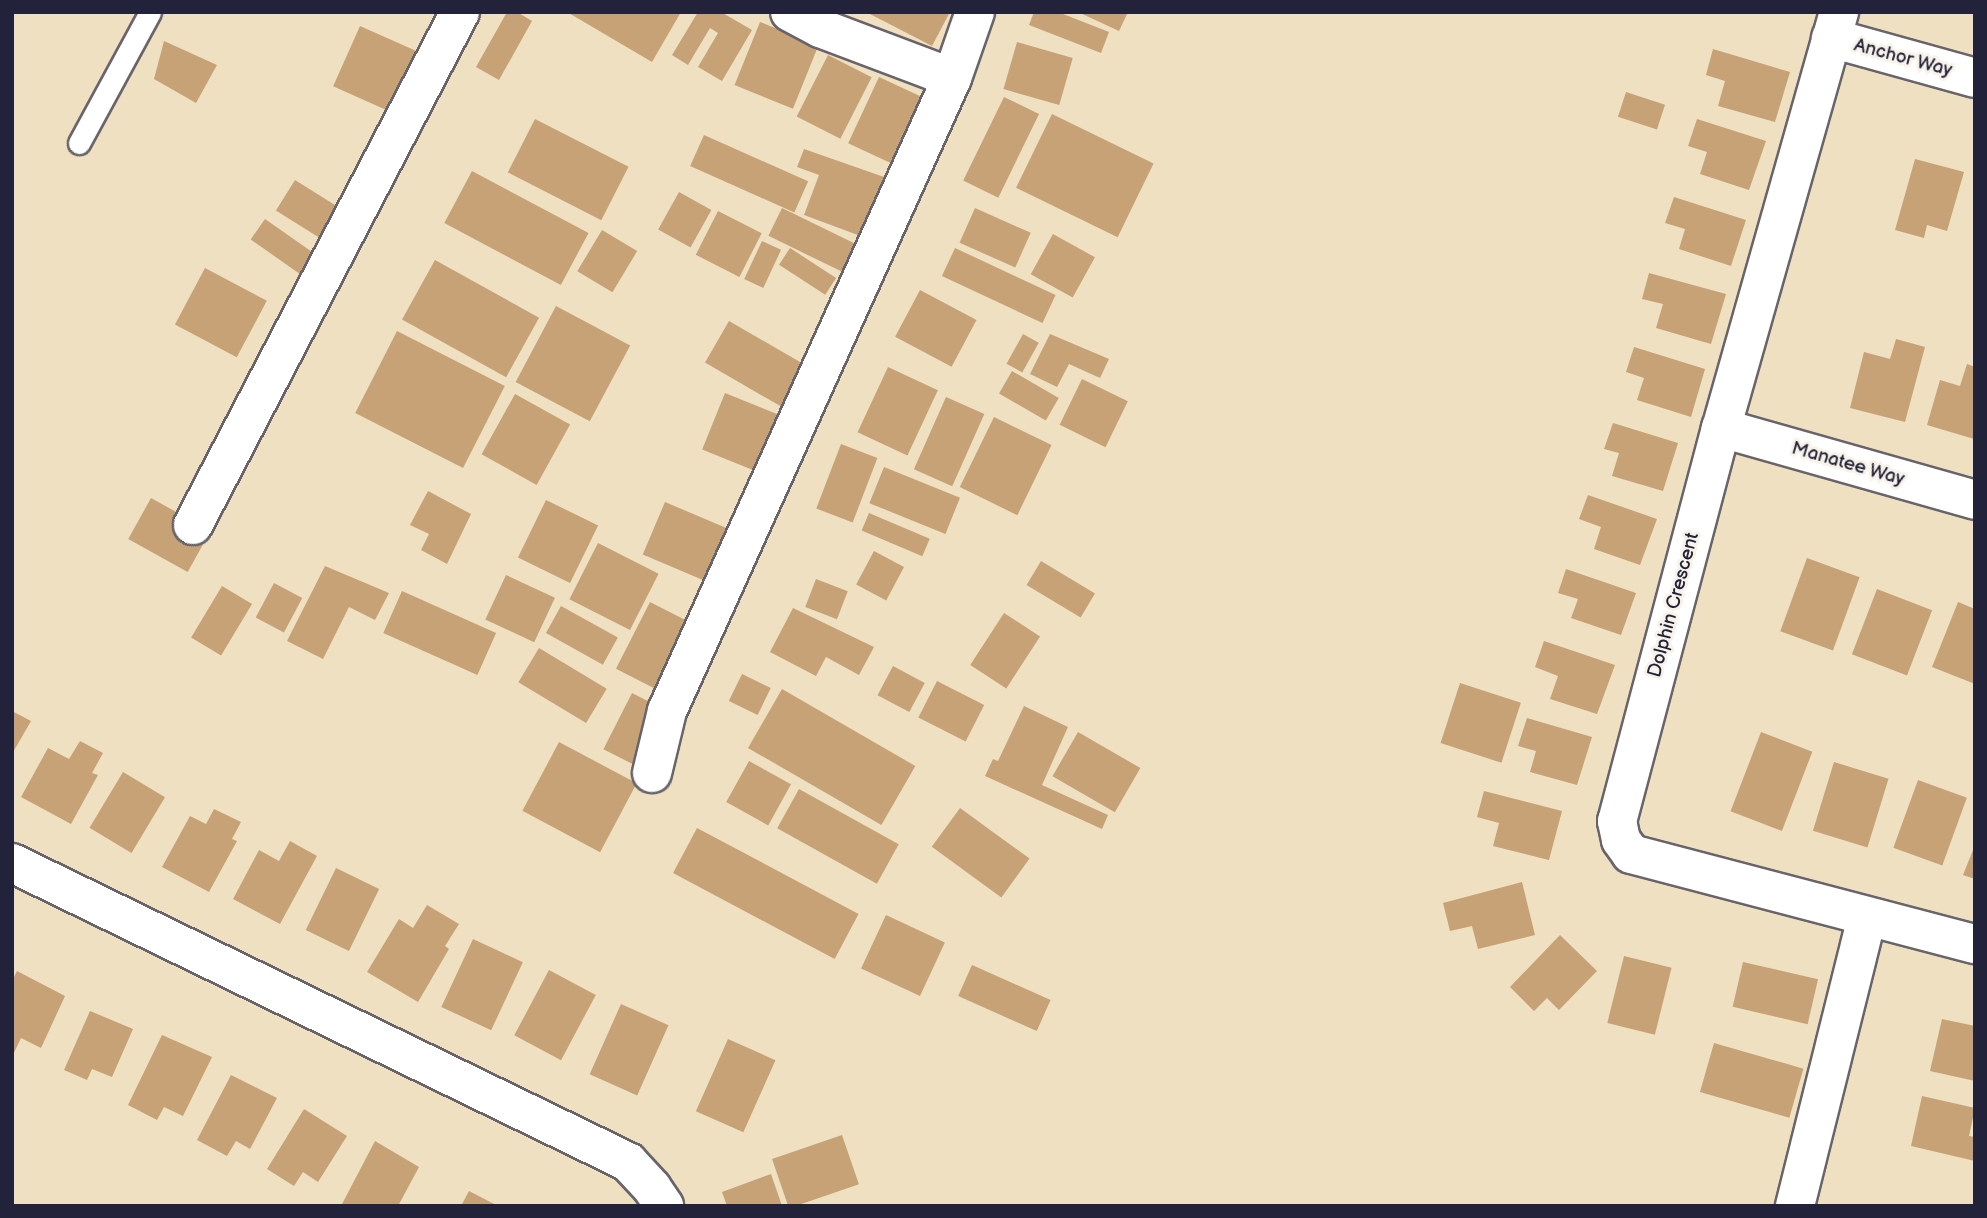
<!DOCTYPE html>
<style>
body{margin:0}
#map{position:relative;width:1987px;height:1218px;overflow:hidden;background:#eee0c0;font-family:"Balsamiq Sans",sans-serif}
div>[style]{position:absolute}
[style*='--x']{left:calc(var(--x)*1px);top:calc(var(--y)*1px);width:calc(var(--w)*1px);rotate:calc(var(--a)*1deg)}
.building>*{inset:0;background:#c7a276;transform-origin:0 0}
.roads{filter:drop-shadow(2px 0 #69646a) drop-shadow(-2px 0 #69646a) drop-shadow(0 2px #69646a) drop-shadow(0 -2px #69646a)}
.lane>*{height:21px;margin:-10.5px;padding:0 10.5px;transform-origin:10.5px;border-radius:10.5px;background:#fff}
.street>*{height:38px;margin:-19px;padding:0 19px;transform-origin:19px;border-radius:19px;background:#fff}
span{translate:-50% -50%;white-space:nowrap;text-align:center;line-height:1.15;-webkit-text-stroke:6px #f7f3e8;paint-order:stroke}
.street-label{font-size:19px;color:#22223b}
.frame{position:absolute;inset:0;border:14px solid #22223b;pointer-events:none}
</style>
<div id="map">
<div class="building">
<i style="clip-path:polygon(507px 12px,517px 12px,532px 21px,499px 80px,476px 67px)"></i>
<i style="clip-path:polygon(567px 12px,681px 12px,652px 62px)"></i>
<i style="clip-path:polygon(698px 12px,721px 12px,752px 30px,722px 81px,698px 67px,718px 33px,710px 28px,688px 65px,672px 55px)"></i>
<i style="clip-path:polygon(866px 12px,950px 12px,932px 46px)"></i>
<i style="clip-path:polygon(1034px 12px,1058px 12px,1109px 32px,1101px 53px,1029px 25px)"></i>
<i style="clip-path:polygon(1078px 12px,1128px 12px,1119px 31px)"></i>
<i style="left:760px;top:22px;width:63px;height:68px;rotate:22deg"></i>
<i style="left:360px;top:26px;width:90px;height:66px;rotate:24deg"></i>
<i style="clip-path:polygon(164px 41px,217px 65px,196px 103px,154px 79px)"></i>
<i style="left:1017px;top:42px;width:58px;height:49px;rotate:16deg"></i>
<i style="clip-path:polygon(1713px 49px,1790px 72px,1775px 122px,1718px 106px,1725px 81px,1706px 75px)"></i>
<i style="left:828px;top:55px;width:49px;height:69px;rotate:27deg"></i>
<i style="left:879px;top:77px;width:70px;height:73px;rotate:25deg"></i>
<i style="left:1626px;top:92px;width:41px;height:26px;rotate:18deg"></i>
<i style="left:1004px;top:97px;width:39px;height:93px;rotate:26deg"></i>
<i style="left:1052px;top:114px;width:113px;height:82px;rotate:26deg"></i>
<i style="left:535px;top:119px;width:105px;height:60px;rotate:27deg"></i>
<i style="clip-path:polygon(1697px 119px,1766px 141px,1749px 190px,1700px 174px,1707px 152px,1688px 146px)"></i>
<i style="left:704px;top:135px;width:114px;height:34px;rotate:24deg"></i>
<i style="clip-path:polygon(804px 149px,904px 184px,882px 244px,804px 215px,819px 175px,797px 167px)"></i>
<i style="clip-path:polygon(1915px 159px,1964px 172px,1947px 231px,1927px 225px,1924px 238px,1895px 230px)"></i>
<i style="left:472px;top:171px;width:132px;height:59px;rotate:28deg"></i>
<i style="left:295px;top:180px;width:72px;height:36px;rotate:32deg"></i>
<i style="left:679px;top:192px;width:37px;height:43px;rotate:29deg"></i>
<i style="clip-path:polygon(1674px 197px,1746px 220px,1731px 266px,1679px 249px,1685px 229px,1665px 223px)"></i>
<i style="left:782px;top:208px;width:85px;height:31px;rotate:26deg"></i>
<i style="left:975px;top:208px;width:61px;height:38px;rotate:24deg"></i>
<i style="left:718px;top:211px;width:49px;height:49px;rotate:27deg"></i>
<i style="left:265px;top:219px;width:81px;height:25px;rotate:35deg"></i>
<i style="left:602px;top:230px;width:41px;height:48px;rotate:31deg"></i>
<i style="left:1053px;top:234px;width:48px;height:46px;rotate:29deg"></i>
<i style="left:762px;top:241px;width:21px;height:42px;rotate:25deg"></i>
<i style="left:790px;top:248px;width:55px;height:20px;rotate:33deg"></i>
<i style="left:955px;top:248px;width:111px;height:31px;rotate:25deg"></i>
<i style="left:435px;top:260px;width:119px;height:68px;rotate:29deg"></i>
<i style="left:205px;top:268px;width:70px;height:64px;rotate:28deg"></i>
<i style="clip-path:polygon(1649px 273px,1726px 294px,1711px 344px,1656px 328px,1663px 304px,1642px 299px)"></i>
<i style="left:920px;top:290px;width:64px;height:53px;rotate:28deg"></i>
<i style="left:556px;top:306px;width:84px;height:86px;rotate:28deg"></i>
<i style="left:729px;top:321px;width:98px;height:48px;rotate:30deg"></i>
<i style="left:397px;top:331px;width:121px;height:92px;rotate:27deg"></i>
<i style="left:1023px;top:334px;width:18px;height:34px;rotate:29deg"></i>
<i style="clip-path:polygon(1050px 334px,1109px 359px,1100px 378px,1069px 364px,1057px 387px,1030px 374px)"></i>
<i style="clip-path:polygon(1896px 339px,1925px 347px,1905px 422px,1850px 408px,1864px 352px,1890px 359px)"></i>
<i style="clip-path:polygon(1634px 347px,1705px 369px,1691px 417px,1637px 400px,1644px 378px,1626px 372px)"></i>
<i style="clip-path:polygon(1967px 364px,1975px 367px,1974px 439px,1927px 425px,1940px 380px,1960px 386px)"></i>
<i style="left:888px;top:367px;width:55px;height:72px;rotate:25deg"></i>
<i style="left:1012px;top:371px;width:54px;height:26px;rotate:30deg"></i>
<i style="left:1082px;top:379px;width:51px;height:51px;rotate:26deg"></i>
<i style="left:725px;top:393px;width:74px;height:61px;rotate:22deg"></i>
<i style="left:515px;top:394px;width:63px;height:69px;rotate:29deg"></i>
<i style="left:946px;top:397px;width:42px;height:79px;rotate:24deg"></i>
<i style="left:994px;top:417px;width:64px;height:78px;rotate:26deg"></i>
<i style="clip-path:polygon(1613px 423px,1678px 443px,1663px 491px,1612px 476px,1619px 453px,1604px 449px)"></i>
<i style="left:841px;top:444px;width:39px;height:69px;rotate:21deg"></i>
<i style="left:884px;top:467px;width:82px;height:39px;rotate:22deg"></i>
<i style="clip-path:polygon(428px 491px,471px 514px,447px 564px,421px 550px,429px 534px,410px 525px)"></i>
<i style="clip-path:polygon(1588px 495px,1657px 519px,1640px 565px,1594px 549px,1601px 527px,1579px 519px)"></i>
<i style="left:151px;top:498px;width:68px;height:47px;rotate:29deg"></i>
<i style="left:546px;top:500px;width:58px;height:64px;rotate:26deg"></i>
<i style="left:665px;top:502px;width:75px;height:57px;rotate:23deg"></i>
<i style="left:869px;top:513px;width:66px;height:19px;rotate:23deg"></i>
<i style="left:598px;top:543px;width:68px;height:63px;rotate:27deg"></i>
<i style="left:874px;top:551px;width:34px;height:38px;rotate:28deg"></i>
<i style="left:1807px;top:558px;width:56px;height:78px;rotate:20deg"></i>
<i style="left:1041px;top:561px;width:63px;height:28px;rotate:31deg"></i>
<i style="clip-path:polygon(325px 566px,389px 593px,375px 620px,349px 607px,323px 659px,287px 641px)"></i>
<i style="clip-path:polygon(1566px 569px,1636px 593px,1621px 635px,1571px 618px,1578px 599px,1558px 593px)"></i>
<i style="left:506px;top:575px;width:54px;height:49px;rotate:25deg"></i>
<i style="left:816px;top:579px;width:34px;height:30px;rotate:21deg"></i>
<i style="left:274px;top:583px;width:32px;height:39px;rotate:28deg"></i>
<i style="left:222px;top:586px;width:35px;height:60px;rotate:31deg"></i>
<i style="left:1877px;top:589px;width:59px;height:70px;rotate:21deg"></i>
<i style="left:402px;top:591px;width:103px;height:46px;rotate:24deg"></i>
<i style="left:650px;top:602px;width:66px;height:75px;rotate:27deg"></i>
<i style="clip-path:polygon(1958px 602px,1975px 609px,1975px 684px,1932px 667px)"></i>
<i style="left:561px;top:606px;width:65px;height:31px;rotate:29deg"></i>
<i style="clip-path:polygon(793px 608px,874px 647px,859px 675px,826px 657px,816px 676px,770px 652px)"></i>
<i style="left:1004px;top:613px;width:43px;height:62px;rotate:33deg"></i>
<i style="clip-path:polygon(1544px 641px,1615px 665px,1597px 714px,1550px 699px,1558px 676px,1535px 667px)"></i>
<i style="left:539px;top:648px;width:79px;height:40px;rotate:31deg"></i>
<i style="left:893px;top:666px;width:36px;height:33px;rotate:28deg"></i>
<i style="left:742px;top:674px;width:32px;height:30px;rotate:26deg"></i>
<i style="left:937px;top:681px;width:53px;height:41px;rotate:27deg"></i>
<i style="left:1460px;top:683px;width:64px;height:63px;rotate:18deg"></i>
<i style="left:782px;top:689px;width:154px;height:68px;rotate:30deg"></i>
<i style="left:632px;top:693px;width:55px;height:63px;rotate:27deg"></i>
<i style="clip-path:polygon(1024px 706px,1068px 727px,1042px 785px,1108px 815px,1102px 829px,985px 776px,993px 759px,998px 761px)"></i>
<i style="clip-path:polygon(12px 711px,31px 721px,12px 754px)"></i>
<i style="clip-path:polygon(1527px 718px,1592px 737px,1577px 785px,1530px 772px,1536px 751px,1518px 746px)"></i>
<i style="left:1078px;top:732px;width:72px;height:51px;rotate:30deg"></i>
<i style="left:1761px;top:732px;width:55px;height:85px;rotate:21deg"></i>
<i style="clip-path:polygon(80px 741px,103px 753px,92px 773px,98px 775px,71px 824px,21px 797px,48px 748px,69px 759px)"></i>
<i style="left:559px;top:742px;width:88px;height:78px;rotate:28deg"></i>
<i style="left:749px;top:761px;width:48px;height:47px;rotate:29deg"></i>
<i style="left:1834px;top:762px;width:57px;height:72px;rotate:17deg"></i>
<i style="left:123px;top:772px;width:49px;height:65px;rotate:31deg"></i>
<i style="left:1918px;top:780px;width:52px;height:72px;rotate:20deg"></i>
<i style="left:799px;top:789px;width:114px;height:45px;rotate:29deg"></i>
<i style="clip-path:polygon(1484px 791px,1562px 811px,1549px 860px,1493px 846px,1499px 823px,1477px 817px)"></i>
<i style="left:960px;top:808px;width:86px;height:48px;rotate:36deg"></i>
<i style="clip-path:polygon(214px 809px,241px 822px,232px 839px,237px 841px,209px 892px,162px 867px,190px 816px,206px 824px)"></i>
<i style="left:697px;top:828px;width:183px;height:51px;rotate:28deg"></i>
<i style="clip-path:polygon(290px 841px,317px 856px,280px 924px,233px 899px,259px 850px,279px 861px)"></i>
<i style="clip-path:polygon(1975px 845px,1975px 879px,1963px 875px)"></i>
<i style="left:336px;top:868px;width:48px;height:69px;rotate:26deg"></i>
<i style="clip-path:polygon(1522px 882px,1535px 935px,1478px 949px,1472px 926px,1450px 931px,1443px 903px)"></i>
<i style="clip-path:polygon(427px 905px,459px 924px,445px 946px,449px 949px,418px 1002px,367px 972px,399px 919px,413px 928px)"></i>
<i style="left:886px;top:915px;width:65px;height:59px;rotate:25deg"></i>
<i style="clip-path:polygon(1560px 935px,1597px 971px,1559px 1010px,1547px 998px,1534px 1011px,1510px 987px)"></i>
<i style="left:473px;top:939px;width:55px;height:75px;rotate:25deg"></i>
<i style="left:1624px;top:956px;width:49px;height:69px;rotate:14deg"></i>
<i style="left:1743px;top:962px;width:77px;height:46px;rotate:13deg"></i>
<i style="left:972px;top:965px;width:86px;height:34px;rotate:24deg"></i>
<i style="left:549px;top:970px;width:53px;height:74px;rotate:28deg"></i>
<i style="clip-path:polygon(17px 971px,65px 996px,41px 1048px,21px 1038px,12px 1057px,12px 981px)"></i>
<i style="left:621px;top:1004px;width:52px;height:77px;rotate:24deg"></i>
<i style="clip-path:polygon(90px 1011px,133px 1029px,112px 1077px,92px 1069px,87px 1080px,64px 1070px)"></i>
<i style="clip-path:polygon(1942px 1019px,1975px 1026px,1975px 1081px,1930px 1071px)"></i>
<i style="clip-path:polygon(162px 1035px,212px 1057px,183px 1116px,164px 1107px,157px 1120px,128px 1105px)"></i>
<i style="left:728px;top:1039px;width:52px;height:79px;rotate:24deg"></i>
<i style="left:1714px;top:1043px;width:93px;height:51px;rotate:16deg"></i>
<i style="clip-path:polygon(231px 1075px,277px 1098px,250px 1149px,236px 1141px,227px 1156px,197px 1140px)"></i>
<i style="clip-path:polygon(1922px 1096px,1975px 1108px,1969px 1136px,1975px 1137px,1975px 1161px,1911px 1146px)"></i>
<i style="clip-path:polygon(304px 1109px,347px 1136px,318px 1182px,303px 1172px,294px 1186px,267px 1169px)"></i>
<i style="left:842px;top:1135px;width:52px;height:74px;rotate:71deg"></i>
<i style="clip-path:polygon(375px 1141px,419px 1167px,398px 1206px,341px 1206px)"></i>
<i style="clip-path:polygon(771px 1174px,782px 1206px,727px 1206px,722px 1192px)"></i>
<i style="clip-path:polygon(469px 1191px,498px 1206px,461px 1206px)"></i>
</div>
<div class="roads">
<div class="lane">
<i style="--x:79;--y:143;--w:149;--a:-61.5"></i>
</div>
<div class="street">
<i style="--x:790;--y:12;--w:34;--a:28"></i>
<i style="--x:820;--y:28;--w:141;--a:20.7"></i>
<i style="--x:1839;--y:12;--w:432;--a:105.8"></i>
<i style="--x:1721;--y:428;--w:407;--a:104.8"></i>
<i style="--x:1617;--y:821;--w:19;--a:78"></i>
<i style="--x:1621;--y:840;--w:17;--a:54"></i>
<i style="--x:1631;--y:854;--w:356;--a:14.7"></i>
<i style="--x:1831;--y:38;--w:149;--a:15.5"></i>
<i style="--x:1721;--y:428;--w:264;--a:15.8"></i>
<i style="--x:193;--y:525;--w:578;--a:-62.5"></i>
<i style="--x:652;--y:773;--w:64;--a:-76.4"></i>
<i style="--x:667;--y:711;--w:694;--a:-65.76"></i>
<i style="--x:952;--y:78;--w:70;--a:-70.8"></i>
<i style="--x:12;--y:863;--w:685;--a:25.89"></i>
<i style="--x:628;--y:1162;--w:35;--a:47"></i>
<i style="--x:652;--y:1188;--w:22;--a:56"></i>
<i style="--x:1795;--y:1206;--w:298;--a:-76"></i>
</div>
</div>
<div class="street-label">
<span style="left:1903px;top:58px;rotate:15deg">Anchor Way</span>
<span style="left:1848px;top:464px;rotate:16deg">Manatee Way</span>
<span style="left:1674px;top:605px;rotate:-75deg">Dolphin Crescent</span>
</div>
<div class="frame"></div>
</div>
